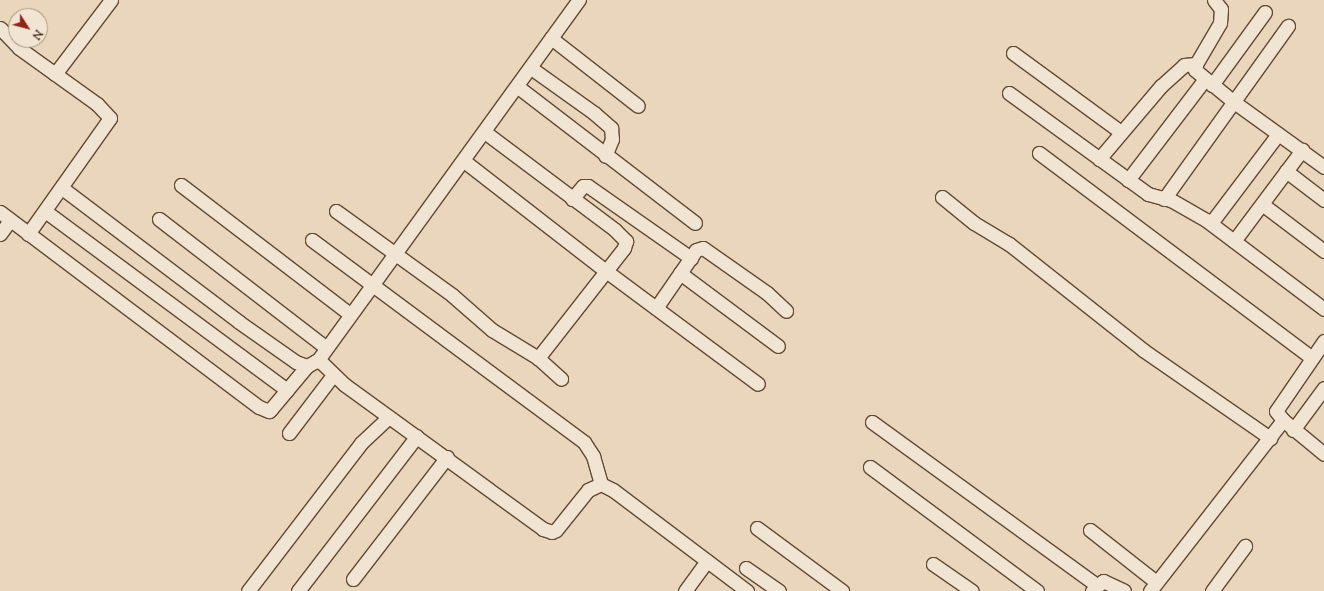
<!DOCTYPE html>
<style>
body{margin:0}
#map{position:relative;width:1324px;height:591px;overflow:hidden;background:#ead6bc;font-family:"Sorts Mill Goudy",serif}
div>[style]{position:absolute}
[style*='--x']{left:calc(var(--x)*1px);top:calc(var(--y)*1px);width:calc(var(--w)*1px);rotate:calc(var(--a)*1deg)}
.roads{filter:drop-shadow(1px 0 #624a33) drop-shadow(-1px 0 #624a33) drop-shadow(0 1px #624a33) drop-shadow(0 -1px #624a33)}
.minor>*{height:13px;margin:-6.5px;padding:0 6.5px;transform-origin:6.5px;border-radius:6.5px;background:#f1e4d3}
span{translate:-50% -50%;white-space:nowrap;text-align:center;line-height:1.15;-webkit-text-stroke:3px #f1e4d3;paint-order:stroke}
.north{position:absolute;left:8px;top:8px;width:40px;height:40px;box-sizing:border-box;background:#f1e4d3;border:1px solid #a69481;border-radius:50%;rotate:126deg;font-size:11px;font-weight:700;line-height:16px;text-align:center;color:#351b05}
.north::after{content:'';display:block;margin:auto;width:14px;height:18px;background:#8f2418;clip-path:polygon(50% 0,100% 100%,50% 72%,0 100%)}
</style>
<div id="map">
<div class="roads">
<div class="minor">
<i style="--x:1214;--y:0;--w:11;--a:52"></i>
<i style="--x:1221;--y:9;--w:14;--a:94"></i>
<i style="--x:1220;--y:23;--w:48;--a:120.3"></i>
<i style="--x:1196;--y:64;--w:6;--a:99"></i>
<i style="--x:1195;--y:70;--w:50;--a:39.4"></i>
<i style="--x:1234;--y:102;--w:111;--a:35.8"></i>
<i style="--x:0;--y:28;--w:28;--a:46"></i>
<i style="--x:19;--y:48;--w:96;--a:35.7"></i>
<i style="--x:97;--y:104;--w:19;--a:47"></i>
<i style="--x:110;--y:118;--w:142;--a:125.3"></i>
<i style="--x:551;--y:38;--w:110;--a:38"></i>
<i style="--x:1013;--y:53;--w:134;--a:36.2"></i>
<i style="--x:531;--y:68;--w:77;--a:35.5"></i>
<i style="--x:594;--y:113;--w:23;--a:41"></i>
<i style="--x:611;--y:128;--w:11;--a:85"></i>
<i style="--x:612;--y:139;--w:18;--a:112"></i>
<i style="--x:55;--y:74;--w:93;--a:-52.9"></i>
<i style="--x:1212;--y:85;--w:90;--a:-54"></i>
<i style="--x:518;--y:87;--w:223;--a:37.5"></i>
<i style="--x:1009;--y:93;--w:172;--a:36"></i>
<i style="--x:1148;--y:194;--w:24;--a:15"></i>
<i style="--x:1171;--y:200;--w:40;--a:29.7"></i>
<i style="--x:1206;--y:220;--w:148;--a:37"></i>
<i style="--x:486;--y:133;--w:161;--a:36.9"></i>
<i style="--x:615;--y:230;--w:16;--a:45"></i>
<i style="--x:626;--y:241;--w:7;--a:106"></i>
<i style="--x:624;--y:248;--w:140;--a:128"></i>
<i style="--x:1039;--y:153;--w:341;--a:36.9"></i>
<i style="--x:1099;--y:159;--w:96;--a:-49.7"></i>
<i style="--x:1161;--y:86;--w:31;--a:-42"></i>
<i style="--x:1184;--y:65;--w:12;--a:-5"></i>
<i style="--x:464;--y:161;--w:180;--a:37.8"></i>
<i style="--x:606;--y:271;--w:189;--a:36.6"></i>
<i style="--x:1286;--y:171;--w:48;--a:37.3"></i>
<i style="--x:1128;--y:180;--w:127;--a:-52.7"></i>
<i style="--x:181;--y:185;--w:213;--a:37.4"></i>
<i style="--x:62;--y:188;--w:222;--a:37.1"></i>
<i style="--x:239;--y:322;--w:70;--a:35.1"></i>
<i style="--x:296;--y:362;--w:12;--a:20"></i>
<i style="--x:942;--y:197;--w:41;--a:39.1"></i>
<i style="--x:974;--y:223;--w:41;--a:31"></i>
<i style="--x:1009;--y:244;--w:171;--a:38.3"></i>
<i style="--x:1143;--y:350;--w:155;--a:34.7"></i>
<i style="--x:572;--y:199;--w:17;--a:-50"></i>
<i style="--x:583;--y:186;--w:5;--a:0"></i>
<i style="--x:588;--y:186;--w:126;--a:35"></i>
<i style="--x:1164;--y:199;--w:213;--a:-54.4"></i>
<i style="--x:1262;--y:204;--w:78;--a:37.2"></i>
<i style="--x:45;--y:211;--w:301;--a:36.5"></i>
<i style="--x:336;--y:211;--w:143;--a:35.9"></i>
<i style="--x:452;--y:295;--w:53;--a:41.2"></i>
<i style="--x:492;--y:330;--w:54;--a:31.3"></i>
<i style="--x:538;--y:358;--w:31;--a:42"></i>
<i style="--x:0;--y:212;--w:324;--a:37"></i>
<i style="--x:259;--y:407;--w:11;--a:22"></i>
<i style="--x:269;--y:411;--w:3;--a:-45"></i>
<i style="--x:271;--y:409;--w:56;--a:-50.1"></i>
<i style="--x:307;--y:366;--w:10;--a:-29"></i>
<i style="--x:316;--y:361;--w:5;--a:11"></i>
<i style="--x:321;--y:362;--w:33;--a:44"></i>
<i style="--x:345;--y:385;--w:245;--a:36"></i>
<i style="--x:543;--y:529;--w:9;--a:18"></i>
<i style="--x:552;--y:532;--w:4;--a:-27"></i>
<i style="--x:556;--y:530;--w:51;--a:-51.3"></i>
<i style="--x:588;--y:490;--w:14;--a:-25"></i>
<i style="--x:601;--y:484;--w:13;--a:27"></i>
<i style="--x:613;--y:490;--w:168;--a:37"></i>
<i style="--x:159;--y:219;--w:210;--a:37.6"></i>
<i style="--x:1211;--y:223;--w:111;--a:-53"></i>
<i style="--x:0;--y:234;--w:17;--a:-54"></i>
<i style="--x:312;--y:240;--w:339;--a:36.6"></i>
<i style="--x:584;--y:442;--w:17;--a:57"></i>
<i style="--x:593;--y:456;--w:29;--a:74"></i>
<i style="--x:1234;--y:241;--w:114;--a:-53.2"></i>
<i style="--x:680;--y:273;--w:122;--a:36.7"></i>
<i style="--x:656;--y:308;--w:70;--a:-55.4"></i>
<i style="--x:696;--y:250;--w:7;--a:-16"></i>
<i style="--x:703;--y:248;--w:78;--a:35.1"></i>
<i style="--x:767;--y:293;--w:26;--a:43"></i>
<i style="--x:1324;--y:341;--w:85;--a:124.4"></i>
<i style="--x:1276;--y:411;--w:11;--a:52"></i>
<i style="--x:1283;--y:420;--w:53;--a:39.7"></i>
<i style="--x:318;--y:360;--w:445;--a:-54.1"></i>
<i style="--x:872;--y:422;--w:277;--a:36"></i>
<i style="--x:1293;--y:430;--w:52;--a:-53.6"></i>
<i style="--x:289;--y:433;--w:73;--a:-52.8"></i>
<i style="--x:870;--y:467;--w:208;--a:36.6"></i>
<i style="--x:757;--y:528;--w:106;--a:36.5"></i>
<i style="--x:1090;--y:530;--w:84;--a:38.2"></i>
<i style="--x:933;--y:564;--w:47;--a:34.7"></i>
<i style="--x:746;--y:568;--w:40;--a:34.9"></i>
<i style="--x:353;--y:579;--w:154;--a:-52.4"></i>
<i style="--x:248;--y:591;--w:186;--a:-52.6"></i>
<i style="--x:361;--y:443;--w:38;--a:-43"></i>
<i style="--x:298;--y:591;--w:195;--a:-52.5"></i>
<i style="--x:685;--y:591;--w:37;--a:-54"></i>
<i style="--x:1092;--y:591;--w:15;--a:-42"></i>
<i style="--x:1103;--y:581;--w:23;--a:25"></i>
<i style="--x:1150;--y:591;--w:217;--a:-52.1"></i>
<i style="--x:1212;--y:591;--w:56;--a:-53.7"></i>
</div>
</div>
<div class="north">N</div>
</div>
